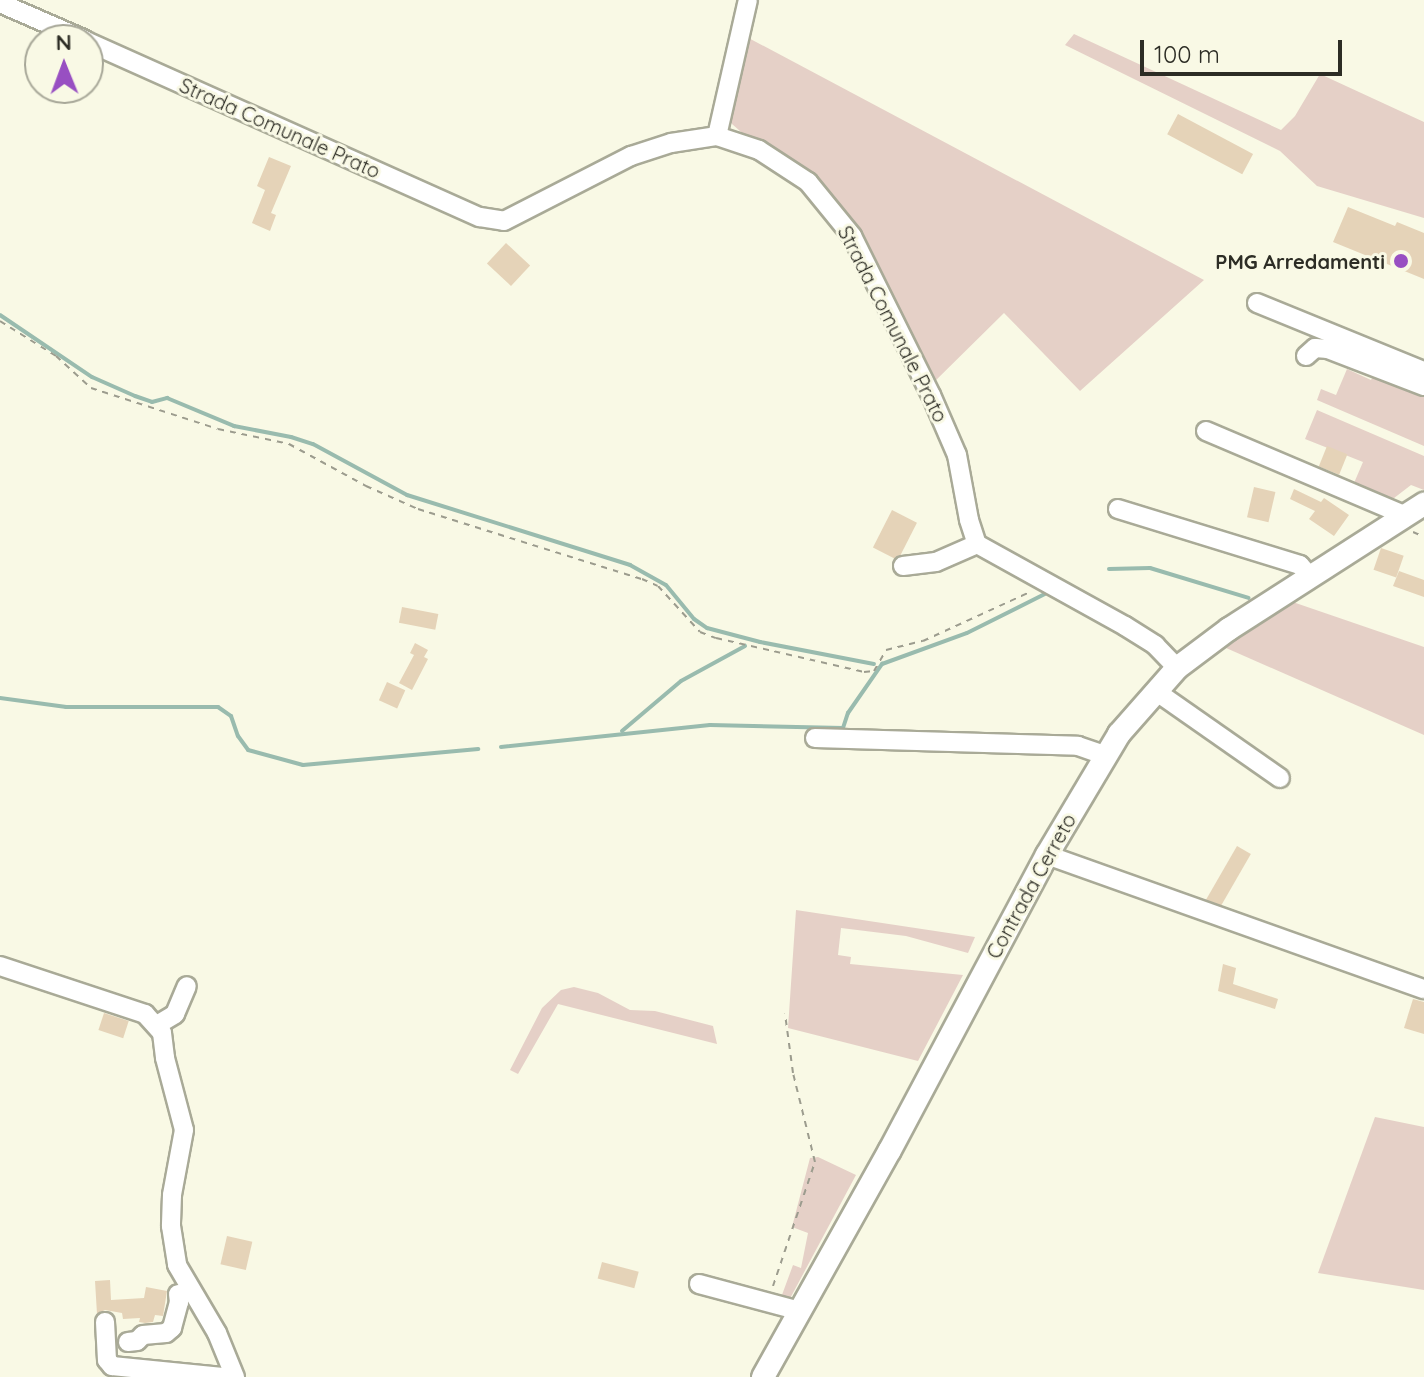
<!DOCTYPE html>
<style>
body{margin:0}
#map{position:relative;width:1424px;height:1377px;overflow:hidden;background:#f9f9e5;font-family:Quicksand,sans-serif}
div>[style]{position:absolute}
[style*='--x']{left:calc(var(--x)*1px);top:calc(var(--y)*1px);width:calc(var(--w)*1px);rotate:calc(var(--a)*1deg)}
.green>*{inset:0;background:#e5d0c7}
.stream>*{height:4px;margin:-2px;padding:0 2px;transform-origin:2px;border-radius:2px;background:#99bbae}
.building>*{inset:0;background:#e5d3b8;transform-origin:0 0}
.path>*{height:2px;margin-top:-1px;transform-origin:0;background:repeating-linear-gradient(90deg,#9c9c8e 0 6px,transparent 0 12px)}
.roads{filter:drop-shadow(2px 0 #a9aa97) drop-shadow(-2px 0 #a9aa97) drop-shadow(0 2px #a9aa97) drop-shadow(0 -2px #a9aa97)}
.minor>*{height:18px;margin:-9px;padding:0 9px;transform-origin:9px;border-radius:9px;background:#fff}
.major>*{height:22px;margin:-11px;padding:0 11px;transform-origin:11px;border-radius:11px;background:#fff}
.dots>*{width:22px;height:22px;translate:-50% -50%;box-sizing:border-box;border:4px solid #f9f9e5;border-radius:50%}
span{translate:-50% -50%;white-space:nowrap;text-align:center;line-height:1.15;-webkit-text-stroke:6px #f9f9e5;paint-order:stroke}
.street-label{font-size:20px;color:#2d2d25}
.poi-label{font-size:20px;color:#2d2d25;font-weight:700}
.right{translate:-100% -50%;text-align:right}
.north{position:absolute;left:24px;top:24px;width:80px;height:80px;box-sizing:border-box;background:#f9f9e5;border:2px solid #a7a798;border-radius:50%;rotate:359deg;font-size:22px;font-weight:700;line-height:32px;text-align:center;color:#2d2d25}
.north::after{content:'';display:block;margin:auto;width:28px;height:36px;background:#984fc2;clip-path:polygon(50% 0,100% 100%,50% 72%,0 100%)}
.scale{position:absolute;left:1140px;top:40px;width:202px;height:36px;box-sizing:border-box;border:4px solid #2d2d25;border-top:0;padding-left:10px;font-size:24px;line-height:28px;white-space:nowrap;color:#2d2d25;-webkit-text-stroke:6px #f9f9e5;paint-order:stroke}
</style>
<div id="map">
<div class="green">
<i style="clip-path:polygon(1074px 34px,1281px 130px,1295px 116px,1320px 74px,1424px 122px,1424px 218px,1317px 186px,1280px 151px,1065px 45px)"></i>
<i style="clip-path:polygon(743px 35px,1204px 280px,1080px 391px,1004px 313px,929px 387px,852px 230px,732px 124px,727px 114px)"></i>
<i style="clip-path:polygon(1347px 369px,1371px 380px,1375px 373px,1424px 392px,1424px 446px,1317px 400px,1321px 389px,1336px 395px)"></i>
<i style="clip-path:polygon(1317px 410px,1424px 456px,1424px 490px,1411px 485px,1385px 505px,1351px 490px,1363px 462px,1305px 439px)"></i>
<i style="clip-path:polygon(1284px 599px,1424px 647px,1424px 735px,1217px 644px)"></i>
<i style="clip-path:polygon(796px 910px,975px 937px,968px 953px,906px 936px,841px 928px,838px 955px,851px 957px,850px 964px,963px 975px,918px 1061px,788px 1028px)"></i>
<i style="clip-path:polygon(574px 987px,598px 993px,630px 1010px,655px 1011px,713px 1026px,717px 1044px,558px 1004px,518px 1074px,510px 1070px,542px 1008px,561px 990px)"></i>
<i style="clip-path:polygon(1375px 1117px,1424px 1127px,1424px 1290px,1318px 1273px)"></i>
<i style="clip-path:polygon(818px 1157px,856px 1175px,786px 1306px,779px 1303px,793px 1265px,801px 1268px,808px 1233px,792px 1227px,810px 1158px)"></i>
</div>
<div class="stream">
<i style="--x:0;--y:315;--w:111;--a:34"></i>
<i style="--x:92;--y:377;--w:47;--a:23.8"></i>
<i style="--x:135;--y:396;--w:18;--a:19"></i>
<i style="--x:152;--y:402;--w:16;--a:-15"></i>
<i style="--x:167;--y:398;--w:73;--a:22.7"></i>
<i style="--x:234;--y:426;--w:58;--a:10.9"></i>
<i style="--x:291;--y:437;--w:23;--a:18"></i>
<i style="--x:313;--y:444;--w:107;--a:28.5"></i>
<i style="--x:407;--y:495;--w:234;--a:17.4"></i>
<i style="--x:630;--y:565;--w:41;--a:29.1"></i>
<i style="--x:666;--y:585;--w:44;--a:50.5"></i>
<i style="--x:694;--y:619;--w:16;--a:35"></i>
<i style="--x:707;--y:628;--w:55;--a:14.8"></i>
<i style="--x:760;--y:642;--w:116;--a:10.9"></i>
<i style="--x:1109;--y:569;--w:41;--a:-1.4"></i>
<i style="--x:1150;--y:568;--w:103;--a:16.9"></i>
<i style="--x:0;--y:698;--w:67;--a:7.8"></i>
<i style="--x:66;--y:707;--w:152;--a:0"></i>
<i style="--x:218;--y:707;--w:16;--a:35"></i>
<i style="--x:231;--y:716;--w:21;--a:71"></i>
<i style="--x:238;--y:736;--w:17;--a:54"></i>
<i style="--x:248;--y:750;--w:57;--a:15.3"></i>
<i style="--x:303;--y:765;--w:176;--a:-5.2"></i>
<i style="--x:622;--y:731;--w:77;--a:-40.3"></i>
<i style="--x:681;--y:681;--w:73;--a:-28.7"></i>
<i style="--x:501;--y:747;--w:210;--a:-6"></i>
<i style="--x:710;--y:725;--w:133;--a:1.3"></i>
<i style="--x:843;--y:728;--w:16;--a:-72"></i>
<i style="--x:848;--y:713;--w:60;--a:-55.2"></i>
<i style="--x:882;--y:664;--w:90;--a:-20"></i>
<i style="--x:967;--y:633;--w:87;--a:-26.6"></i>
</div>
<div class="building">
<i style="left:1178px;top:114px;width:85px;height:23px;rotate:28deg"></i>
<i style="clip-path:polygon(269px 157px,291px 166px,271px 213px,276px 215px,270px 231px,252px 223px,265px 190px,257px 186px)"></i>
<i style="clip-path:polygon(1348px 207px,1395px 226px,1397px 222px,1424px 233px,1424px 279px,1333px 242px)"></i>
<i style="left:506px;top:243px;width:33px;height:28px;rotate:43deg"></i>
<i style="left:1327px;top:446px;width:22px;height:22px;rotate:22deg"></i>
<i style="left:1254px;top:487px;width:22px;height:31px;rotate:13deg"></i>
<i style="clip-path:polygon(1294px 489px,1321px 502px,1324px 498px,1349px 515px,1334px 536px,1309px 519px,1315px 511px,1290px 499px)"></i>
<i style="left:892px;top:510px;width:28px;height:42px;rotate:27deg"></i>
<i style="left:1381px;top:548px;width:24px;height:23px;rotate:19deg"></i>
<i style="clip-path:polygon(1399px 571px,1424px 580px,1424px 597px,1393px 586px)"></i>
<i style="left:402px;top:607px;width:37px;height:16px;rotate:11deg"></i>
<i style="clip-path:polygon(415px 643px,428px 650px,424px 657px,428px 659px,412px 690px,399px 683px,414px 655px,410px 653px)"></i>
<i style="left:387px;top:682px;width:20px;height:20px;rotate:24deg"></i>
<i style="left:1237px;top:846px;width:16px;height:62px;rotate:30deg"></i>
<i style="clip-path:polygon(1223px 964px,1236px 968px,1233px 984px,1278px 999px,1275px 1009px,1218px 991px)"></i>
<i style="clip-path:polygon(1413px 999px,1424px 1002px,1424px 1034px,1404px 1028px)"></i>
<i style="left:104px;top:1013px;width:26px;height:18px;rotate:18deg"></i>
<i style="left:227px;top:1236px;width:26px;height:29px;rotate:13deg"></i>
<i style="left:602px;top:1262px;width:38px;height:17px;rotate:15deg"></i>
<i style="clip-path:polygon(110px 1280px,111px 1300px,144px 1298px,146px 1287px,167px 1291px,163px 1316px,155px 1315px,153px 1322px,145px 1323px,139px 1322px,140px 1318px,123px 1319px,122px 1313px,105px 1310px,97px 1314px,95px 1281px)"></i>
</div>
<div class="path">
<i style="--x:0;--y:321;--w:66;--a:32"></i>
<i style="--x:56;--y:356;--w:47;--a:42.4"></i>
<i style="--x:91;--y:388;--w:133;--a:17.9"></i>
<i style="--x:218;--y:429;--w:73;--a:11.9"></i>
<i style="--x:289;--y:444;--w:88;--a:28.6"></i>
<i style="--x:366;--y:486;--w:57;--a:23.9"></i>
<i style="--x:418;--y:509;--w:235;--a:17.4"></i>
<i style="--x:642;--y:579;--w:17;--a:24"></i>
<i style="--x:658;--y:586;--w:62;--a:47.6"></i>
<i style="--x:700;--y:632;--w:17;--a:21"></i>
<i style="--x:716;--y:638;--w:152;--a:12.9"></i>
<i style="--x:864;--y:672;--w:10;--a:-6"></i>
<i style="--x:874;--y:671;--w:24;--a:-60"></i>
<i style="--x:886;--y:650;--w:38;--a:-14"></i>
<i style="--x:923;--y:641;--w:118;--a:-24.6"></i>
<i style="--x:1413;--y:532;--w:12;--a:24"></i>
<i style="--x:773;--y:1286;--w:131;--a:-71.3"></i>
<i style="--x:815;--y:1162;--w:92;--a:-103.9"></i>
<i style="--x:793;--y:1073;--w:60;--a:-97.7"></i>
</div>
<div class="roads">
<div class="minor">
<i style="--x:0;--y:3;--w:93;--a:23.5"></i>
<i style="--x:88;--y:42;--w:429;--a:24.1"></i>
<i style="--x:480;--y:217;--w:24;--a:9"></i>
<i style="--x:504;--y:221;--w:143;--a:-27.1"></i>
<i style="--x:631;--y:156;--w:42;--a:-18"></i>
<i style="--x:671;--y:143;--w:47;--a:-8.7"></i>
<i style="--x:717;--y:136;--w:44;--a:18.4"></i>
<i style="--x:759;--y:150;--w:59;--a:33.1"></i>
<i style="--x:808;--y:182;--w:70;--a:50.8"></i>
<i style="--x:852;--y:236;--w:178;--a:63.6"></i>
<i style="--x:931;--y:395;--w:65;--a:66.6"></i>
<i style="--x:957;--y:455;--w:66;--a:79.5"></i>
<i style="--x:969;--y:520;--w:25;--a:72"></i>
<i style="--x:977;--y:544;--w:169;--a:29"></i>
<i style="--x:1125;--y:626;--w:36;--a:32"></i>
<i style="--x:1155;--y:645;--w:32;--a:46"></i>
<i style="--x:717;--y:136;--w:139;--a:-77.2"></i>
<i style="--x:1257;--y:303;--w:180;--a:22.2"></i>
<i style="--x:1306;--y:356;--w:12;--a:-42"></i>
<i style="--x:1315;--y:348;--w:13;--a:4"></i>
<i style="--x:1328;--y:349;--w:103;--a:21.1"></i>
<i style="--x:1206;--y:431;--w:217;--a:23"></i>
<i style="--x:1118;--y:509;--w:190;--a:17.1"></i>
<i style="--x:1300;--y:565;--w:16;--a:50"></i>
<i style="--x:903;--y:566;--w:33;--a:-7"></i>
<i style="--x:936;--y:562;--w:45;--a:-23.7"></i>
<i style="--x:1157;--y:692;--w:150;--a:35"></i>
<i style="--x:815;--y:738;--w:263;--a:1.7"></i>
<i style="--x:1078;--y:746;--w:28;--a:19"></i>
<i style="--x:1047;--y:855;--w:400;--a:19.6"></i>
<i style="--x:0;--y:966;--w:153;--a:18.3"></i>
<i style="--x:145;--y:1014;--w:25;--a:48"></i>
<i style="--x:162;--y:1033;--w:25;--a:83"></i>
<i style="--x:165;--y:1058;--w:74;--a:75.2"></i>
<i style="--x:184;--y:1130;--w:66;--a:100.5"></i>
<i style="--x:172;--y:1195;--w:31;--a:92"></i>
<i style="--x:171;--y:1226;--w:39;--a:81"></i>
<i style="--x:177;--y:1265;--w:79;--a:59.5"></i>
<i style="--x:217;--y:1333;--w:48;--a:67.8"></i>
<i style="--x:157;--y:1025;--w:21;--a:-31"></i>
<i style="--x:175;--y:1014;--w:30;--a:-67"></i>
<i style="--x:699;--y:1284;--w:105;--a:15"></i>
<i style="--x:105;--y:1322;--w:38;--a:87"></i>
<i style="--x:107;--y:1360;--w:8;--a:50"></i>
<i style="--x:112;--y:1366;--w:111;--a:5.7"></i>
<i style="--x:128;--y:1342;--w:9;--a:-6"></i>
<i style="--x:137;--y:1341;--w:8;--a:-45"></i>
<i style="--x:143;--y:1335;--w:23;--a:-5"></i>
<i style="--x:166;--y:1333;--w:8;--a:-40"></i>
<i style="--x:172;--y:1328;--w:27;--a:-75"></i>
<i style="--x:179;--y:1302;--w:8;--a:-97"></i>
</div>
<div class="major">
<i style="--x:763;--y:1377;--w:260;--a:-60.8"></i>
<i style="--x:890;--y:1150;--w:334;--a:-62"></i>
<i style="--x:1047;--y:855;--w:141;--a:-59.2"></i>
<i style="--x:1119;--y:734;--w:88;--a:-48.7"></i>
<i style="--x:1177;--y:668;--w:65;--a:-36.9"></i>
<i style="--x:1229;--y:629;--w:232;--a:-32.7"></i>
</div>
</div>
<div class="dots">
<i style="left:1401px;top:261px;background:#984fc2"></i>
</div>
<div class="street-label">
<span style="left:280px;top:128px;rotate:24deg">Strada Comunale Prato</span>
<span style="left:893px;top:324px;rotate:63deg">Strada Comunale Prato</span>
<span style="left:1031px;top:886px;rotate:-61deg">Contrada Cerreto</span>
</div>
<div class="poi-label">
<span class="right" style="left:1385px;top:261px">PMG Arredamenti</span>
</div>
<div class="north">N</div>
<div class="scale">100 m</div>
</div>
